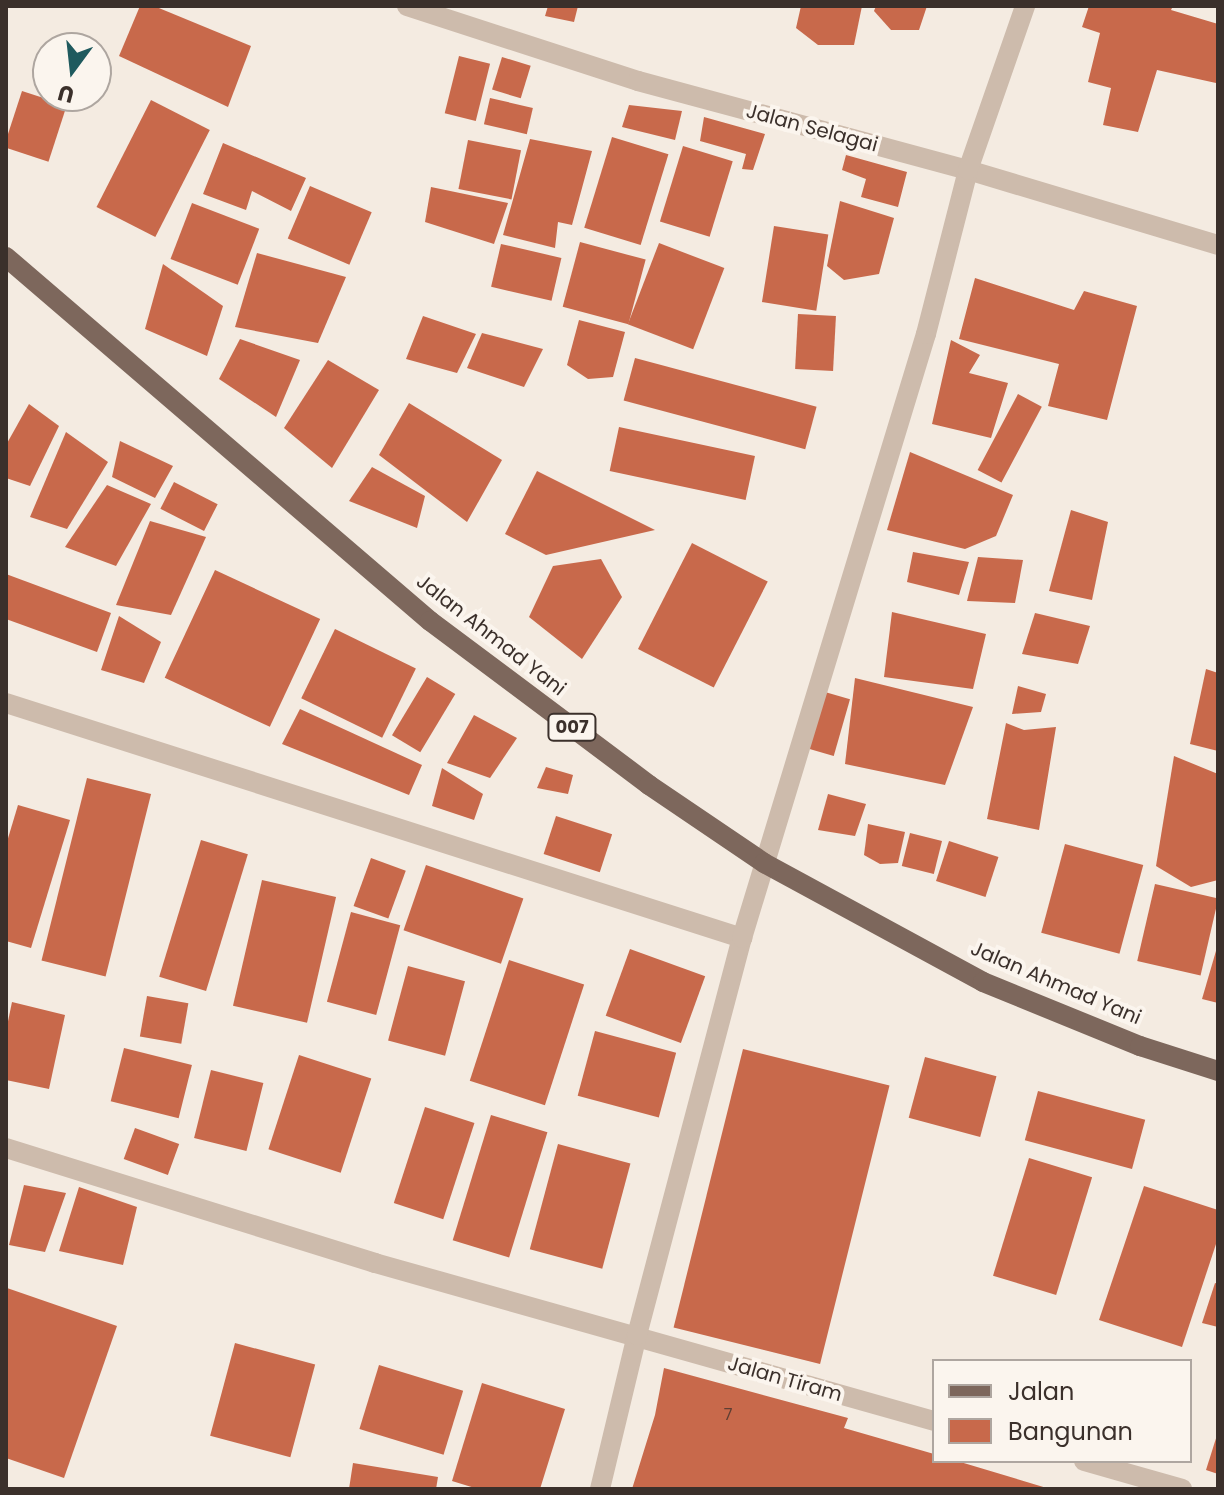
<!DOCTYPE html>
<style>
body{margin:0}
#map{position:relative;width:1224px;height:1495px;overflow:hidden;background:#f4ebe1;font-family:Poppins,sans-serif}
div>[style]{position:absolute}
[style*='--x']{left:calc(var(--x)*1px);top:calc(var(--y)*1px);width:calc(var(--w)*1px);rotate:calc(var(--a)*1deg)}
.building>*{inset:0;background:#c8694b;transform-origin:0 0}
.minor>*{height:20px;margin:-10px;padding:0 10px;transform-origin:10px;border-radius:10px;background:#cdbbac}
.primary>*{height:20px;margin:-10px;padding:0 10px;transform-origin:10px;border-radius:10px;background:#7d675c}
span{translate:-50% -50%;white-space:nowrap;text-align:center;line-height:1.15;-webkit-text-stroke:8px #fbf5ee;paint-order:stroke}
.number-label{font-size:16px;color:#5e3e33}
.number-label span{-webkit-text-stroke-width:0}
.shield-label span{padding:2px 6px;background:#fbf5ee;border:2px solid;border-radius:6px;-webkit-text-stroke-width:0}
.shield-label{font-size:18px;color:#3b302b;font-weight:700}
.street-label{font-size:20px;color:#3b302b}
.frame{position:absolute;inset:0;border:8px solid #3b302b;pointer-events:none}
.legend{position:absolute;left:932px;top:1359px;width:260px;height:104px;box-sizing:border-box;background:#fbf5ee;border:2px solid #aea6a0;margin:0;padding:10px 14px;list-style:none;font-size:24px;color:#3b302b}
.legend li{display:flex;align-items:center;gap:16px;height:40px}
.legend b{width:40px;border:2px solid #aea6a0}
.north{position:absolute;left:32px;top:32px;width:80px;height:80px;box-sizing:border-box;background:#fbf5ee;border:2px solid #aea6a0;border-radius:50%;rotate:195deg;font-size:22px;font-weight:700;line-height:32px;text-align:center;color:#3b302b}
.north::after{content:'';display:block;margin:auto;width:28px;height:36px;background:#1f5a5e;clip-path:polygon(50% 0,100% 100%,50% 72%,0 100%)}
</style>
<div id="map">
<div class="building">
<i style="clip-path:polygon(140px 6px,154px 6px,251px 46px,228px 107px,119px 56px)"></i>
<i style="clip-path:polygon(548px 6px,578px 6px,574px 22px,545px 16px)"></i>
<i style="clip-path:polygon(801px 6px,862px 6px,854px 45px,818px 45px,796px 28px)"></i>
<i style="clip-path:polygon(876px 6px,927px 6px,919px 30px,891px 30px,874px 11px)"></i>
<i style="clip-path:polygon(1089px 6px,1173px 6px,1171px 10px,1218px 24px,1216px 83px,1157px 70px,1138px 132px,1103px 125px,1111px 88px,1088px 82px,1100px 33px,1082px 27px)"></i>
<i style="left:459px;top:56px;width:32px;height:59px;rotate:14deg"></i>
<i style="left:502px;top:57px;width:30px;height:34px;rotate:17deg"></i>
<i style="left:22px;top:91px;width:47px;height:59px;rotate:18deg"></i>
<i style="left:490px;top:98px;width:44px;height:27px;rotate:13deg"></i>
<i style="left:151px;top:100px;width:66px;height:120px;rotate:27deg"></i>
<i style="clip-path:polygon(629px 105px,682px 111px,675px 140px,622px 127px)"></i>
<i style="clip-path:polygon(704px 117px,765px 134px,753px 170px,742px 169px,746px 154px,700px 141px)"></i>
<i style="left:612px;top:137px;width:59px;height:95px;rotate:17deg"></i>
<i style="clip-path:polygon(530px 139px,592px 151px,572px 225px,558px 222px,555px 248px,503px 235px)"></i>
<i style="left:468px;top:140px;width:54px;height:50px;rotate:11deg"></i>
<i style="clip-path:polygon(223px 143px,306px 178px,291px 211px,252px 191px,246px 210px,203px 194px)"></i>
<i style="left:683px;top:146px;width:52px;height:79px;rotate:17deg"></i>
<i style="clip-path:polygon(846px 155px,907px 172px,898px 207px,861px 197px,866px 179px,842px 170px)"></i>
<i style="left:310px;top:186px;width:67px;height:57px;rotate:23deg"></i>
<i style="clip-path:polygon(431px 187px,508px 203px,494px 244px,425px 222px)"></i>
<i style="clip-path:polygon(840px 201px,894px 218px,879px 274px,844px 280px,827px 266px)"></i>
<i style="left:192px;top:203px;width:72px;height:60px;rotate:21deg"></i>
<i style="left:774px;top:226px;width:55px;height:77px;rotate:9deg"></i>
<i style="left:580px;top:242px;width:68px;height:67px;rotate:15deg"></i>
<i style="left:659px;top:243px;width:70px;height:87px;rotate:21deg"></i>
<i style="left:501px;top:244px;width:62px;height:44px;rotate:13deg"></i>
<i style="clip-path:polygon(257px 253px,346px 277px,318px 343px,235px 327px)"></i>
<i style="clip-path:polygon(163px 264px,223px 306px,207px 356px,145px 329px)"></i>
<i style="clip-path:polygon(975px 278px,1074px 310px,1084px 291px,1137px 306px,1107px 420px,1048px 406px,1059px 364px,959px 339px)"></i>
<i style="left:798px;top:314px;width:38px;height:55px;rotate:3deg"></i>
<i style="clip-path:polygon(423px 316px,476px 334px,457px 373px,406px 359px)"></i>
<i style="clip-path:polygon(579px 320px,625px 332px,613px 377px,588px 379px,567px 365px)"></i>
<i style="clip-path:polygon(482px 333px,543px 349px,524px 387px,467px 368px)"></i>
<i style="clip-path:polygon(240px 339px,300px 360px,276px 417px,219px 379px)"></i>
<i style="clip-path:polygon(951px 340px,980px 355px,969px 373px,1008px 383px,991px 438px,932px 424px)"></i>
<i style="left:635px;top:358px;width:188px;height:44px;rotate:15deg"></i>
<i style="clip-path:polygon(328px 360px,379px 390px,332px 468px,284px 428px)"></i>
<i style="left:1018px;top:394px;width:27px;height:86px;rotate:28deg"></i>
<i style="clip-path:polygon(409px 403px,502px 460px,467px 522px,379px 455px)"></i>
<i style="clip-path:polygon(29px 404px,59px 426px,30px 486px,6px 478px,6px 445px)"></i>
<i style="left:619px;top:427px;width:139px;height:45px;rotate:12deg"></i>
<i style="clip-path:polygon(66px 432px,108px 462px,67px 529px,30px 517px)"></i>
<i style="clip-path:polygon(120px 441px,173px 466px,155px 498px,112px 477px)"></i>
<i style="clip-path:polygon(910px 452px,1013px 495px,996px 536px,965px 549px,887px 530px)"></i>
<i style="clip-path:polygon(372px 467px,425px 496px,417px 528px,349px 501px)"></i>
<i style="clip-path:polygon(537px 471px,655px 530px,546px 555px,505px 534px)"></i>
<i style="left:174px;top:482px;width:49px;height:30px;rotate:27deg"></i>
<i style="clip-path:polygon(107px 485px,151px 504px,116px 566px,65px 547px)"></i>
<i style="clip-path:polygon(1071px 510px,1108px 522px,1092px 600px,1049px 591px)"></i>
<i style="clip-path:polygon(150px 521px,206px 537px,171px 615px,116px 605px)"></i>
<i style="left:692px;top:543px;width:85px;height:119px;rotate:27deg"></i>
<i style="clip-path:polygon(913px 552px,969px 562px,959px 595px,907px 582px)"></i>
<i style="clip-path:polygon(978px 557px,1023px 560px,1015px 603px,967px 601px)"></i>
<i style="clip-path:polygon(601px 559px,622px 597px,582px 659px,529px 617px,553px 566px)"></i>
<i style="left:215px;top:570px;width:116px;height:119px;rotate:25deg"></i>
<i style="clip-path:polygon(6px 574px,111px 613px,97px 652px,6px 619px)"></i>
<i style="clip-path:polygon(892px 612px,986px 634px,973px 689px,884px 677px)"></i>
<i style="clip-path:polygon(1035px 613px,1090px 626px,1078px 664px,1022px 654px)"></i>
<i style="clip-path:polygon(119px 616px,161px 642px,144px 683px,101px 670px)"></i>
<i style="left:335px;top:629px;width:90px;height:77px;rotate:26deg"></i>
<i style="clip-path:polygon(1206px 669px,1218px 673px,1218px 751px,1190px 744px)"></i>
<i style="left:427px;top:677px;width:33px;height:68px;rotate:31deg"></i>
<i style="clip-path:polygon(855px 678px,973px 707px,945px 785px,845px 764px)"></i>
<i style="clip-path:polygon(1018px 686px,1046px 694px,1041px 712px,1012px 714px)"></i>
<i style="left:825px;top:692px;width:26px;height:59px;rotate:16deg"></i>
<i style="clip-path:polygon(300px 709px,422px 765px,409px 795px,282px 744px)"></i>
<i style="clip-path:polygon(474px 715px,517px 738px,490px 778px,447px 763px)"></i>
<i style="clip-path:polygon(1006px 723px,1024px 730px,1056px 727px,1039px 830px,987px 819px)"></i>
<i style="clip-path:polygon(1174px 756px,1218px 774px,1218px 880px,1191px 887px,1156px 866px)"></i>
<i style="clip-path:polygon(546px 767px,573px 775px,568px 794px,537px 788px)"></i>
<i style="clip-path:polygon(442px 768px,483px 794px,474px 820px,432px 806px)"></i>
<i style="left:87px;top:778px;width:66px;height:188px;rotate:14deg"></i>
<i style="clip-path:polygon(828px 794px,866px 804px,855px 836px,818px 830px)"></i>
<i style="clip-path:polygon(18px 805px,70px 820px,31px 948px,6px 941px,6px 845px)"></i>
<i style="left:556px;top:816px;width:59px;height:40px;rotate:18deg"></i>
<i style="clip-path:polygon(868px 824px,905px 832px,898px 863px,880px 864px,864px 855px)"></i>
<i style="left:910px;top:833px;width:33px;height:34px;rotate:14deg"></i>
<i style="left:201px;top:840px;width:49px;height:143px;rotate:17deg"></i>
<i style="left:949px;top:841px;width:52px;height:42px;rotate:18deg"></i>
<i style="left:1065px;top:844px;width:81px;height:92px;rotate:15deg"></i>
<i style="left:371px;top:858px;width:37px;height:51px;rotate:20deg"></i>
<i style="left:426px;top:865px;width:103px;height:69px;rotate:19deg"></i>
<i style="left:262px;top:880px;width:76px;height:129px;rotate:13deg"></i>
<i style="left:1155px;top:884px;width:65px;height:79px;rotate:13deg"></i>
<i style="left:351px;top:912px;width:51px;height:93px;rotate:15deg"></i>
<i style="clip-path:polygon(1218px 944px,1218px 1003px,1202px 999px)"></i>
<i style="left:630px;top:949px;width:80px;height:71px;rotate:20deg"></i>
<i style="left:509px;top:960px;width:79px;height:127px;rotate:18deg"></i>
<i style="left:408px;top:966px;width:59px;height:77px;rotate:15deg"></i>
<i style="left:147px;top:996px;width:42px;height:41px;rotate:10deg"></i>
<i style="clip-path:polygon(12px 1002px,65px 1015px,49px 1089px,6px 1080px,6px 1031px)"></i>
<i style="left:595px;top:1031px;width:84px;height:67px;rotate:15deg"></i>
<i style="left:124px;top:1048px;width:70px;height:55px;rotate:14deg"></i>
<i style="left:743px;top:1049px;width:151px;height:287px;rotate:14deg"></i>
<i style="left:299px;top:1055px;width:76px;height:99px;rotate:18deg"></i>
<i style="left:925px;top:1057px;width:74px;height:63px;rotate:15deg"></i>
<i style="left:211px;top:1070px;width:54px;height:70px;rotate:14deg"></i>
<i style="left:1038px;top:1091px;width:111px;height:51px;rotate:15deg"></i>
<i style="left:425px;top:1107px;width:52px;height:101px;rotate:18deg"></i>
<i style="left:491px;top:1115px;width:59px;height:131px;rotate:17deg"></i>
<i style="left:135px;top:1128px;width:47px;height:33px;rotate:20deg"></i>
<i style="left:558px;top:1144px;width:75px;height:109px;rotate:15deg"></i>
<i style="left:1029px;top:1158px;width:66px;height:123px;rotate:17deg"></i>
<i style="clip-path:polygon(24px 1185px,66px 1193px,45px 1252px,9px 1245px)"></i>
<i style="clip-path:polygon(1144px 1186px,1218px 1210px,1218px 1238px,1182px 1347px,1099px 1320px)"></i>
<i style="clip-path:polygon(79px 1187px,137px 1207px,123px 1265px,59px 1251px)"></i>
<i style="clip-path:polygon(1215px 1283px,1218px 1284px,1218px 1327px,1202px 1323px)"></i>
<i style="clip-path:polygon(7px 1288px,117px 1326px,64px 1478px,6px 1458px)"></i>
<i style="left:235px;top:1343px;width:83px;height:96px;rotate:15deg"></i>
<i style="left:379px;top:1365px;width:88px;height:67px;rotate:17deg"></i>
<i style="clip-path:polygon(664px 1368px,848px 1418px,844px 1428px,934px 1454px,934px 1461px,957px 1461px,1050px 1489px,632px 1489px,655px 1415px)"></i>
<i style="clip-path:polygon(482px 1383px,565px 1409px,540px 1489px,478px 1489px,452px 1481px)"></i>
<i style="clip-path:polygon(1218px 1432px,1218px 1474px,1206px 1470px)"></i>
<i style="clip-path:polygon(353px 1463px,438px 1477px,436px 1489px,349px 1489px)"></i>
</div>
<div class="minor">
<i style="--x:407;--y:6;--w:243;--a:18"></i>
<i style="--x:638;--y:81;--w:342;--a:15.1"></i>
<i style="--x:968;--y:170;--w:261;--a:16.7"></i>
<i style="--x:6;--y:703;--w:773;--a:17.71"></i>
<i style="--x:6;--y:1148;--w:387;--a:17.3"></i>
<i style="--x:375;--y:1263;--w:581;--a:15.78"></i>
<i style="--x:1084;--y:1461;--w:102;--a:15.9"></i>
<i style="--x:600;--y:1489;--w:158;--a:-76.5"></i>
<i style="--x:637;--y:1335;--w:411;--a:-75.2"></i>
<i style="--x:742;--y:938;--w:631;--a:-73.06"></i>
<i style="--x:926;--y:334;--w:169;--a:-75.6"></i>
<i style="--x:968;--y:170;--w:174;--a:-70.8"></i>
</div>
<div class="primary">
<i style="--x:6;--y:257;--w:559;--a:40.65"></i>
<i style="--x:430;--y:621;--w:274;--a:36.8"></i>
<i style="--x:649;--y:785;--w:139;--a:34.1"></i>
<i style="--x:764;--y:863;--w:249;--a:28.5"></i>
<i style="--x:983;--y:982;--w:170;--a:22.2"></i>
<i style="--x:1140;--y:1046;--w:82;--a:17.8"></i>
</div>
<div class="number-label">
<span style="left:728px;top:1415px">7</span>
</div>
<div class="shield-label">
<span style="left:572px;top:727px">007</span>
</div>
<div class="street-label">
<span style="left:812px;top:128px;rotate:15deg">Jalan Selagai</span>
<span style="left:491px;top:635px;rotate:38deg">Jalan Ahmad Yani</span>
<span style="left:1056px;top:983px;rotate:23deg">Jalan Ahmad Yani</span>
<span style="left:785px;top:1379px;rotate:16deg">Jalan Tiram</span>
</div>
<div class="frame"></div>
<ul class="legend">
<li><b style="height:10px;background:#7d675c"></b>Jalan</li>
<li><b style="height:22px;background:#c8694b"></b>Bangunan</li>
</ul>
<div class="north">U</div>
</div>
